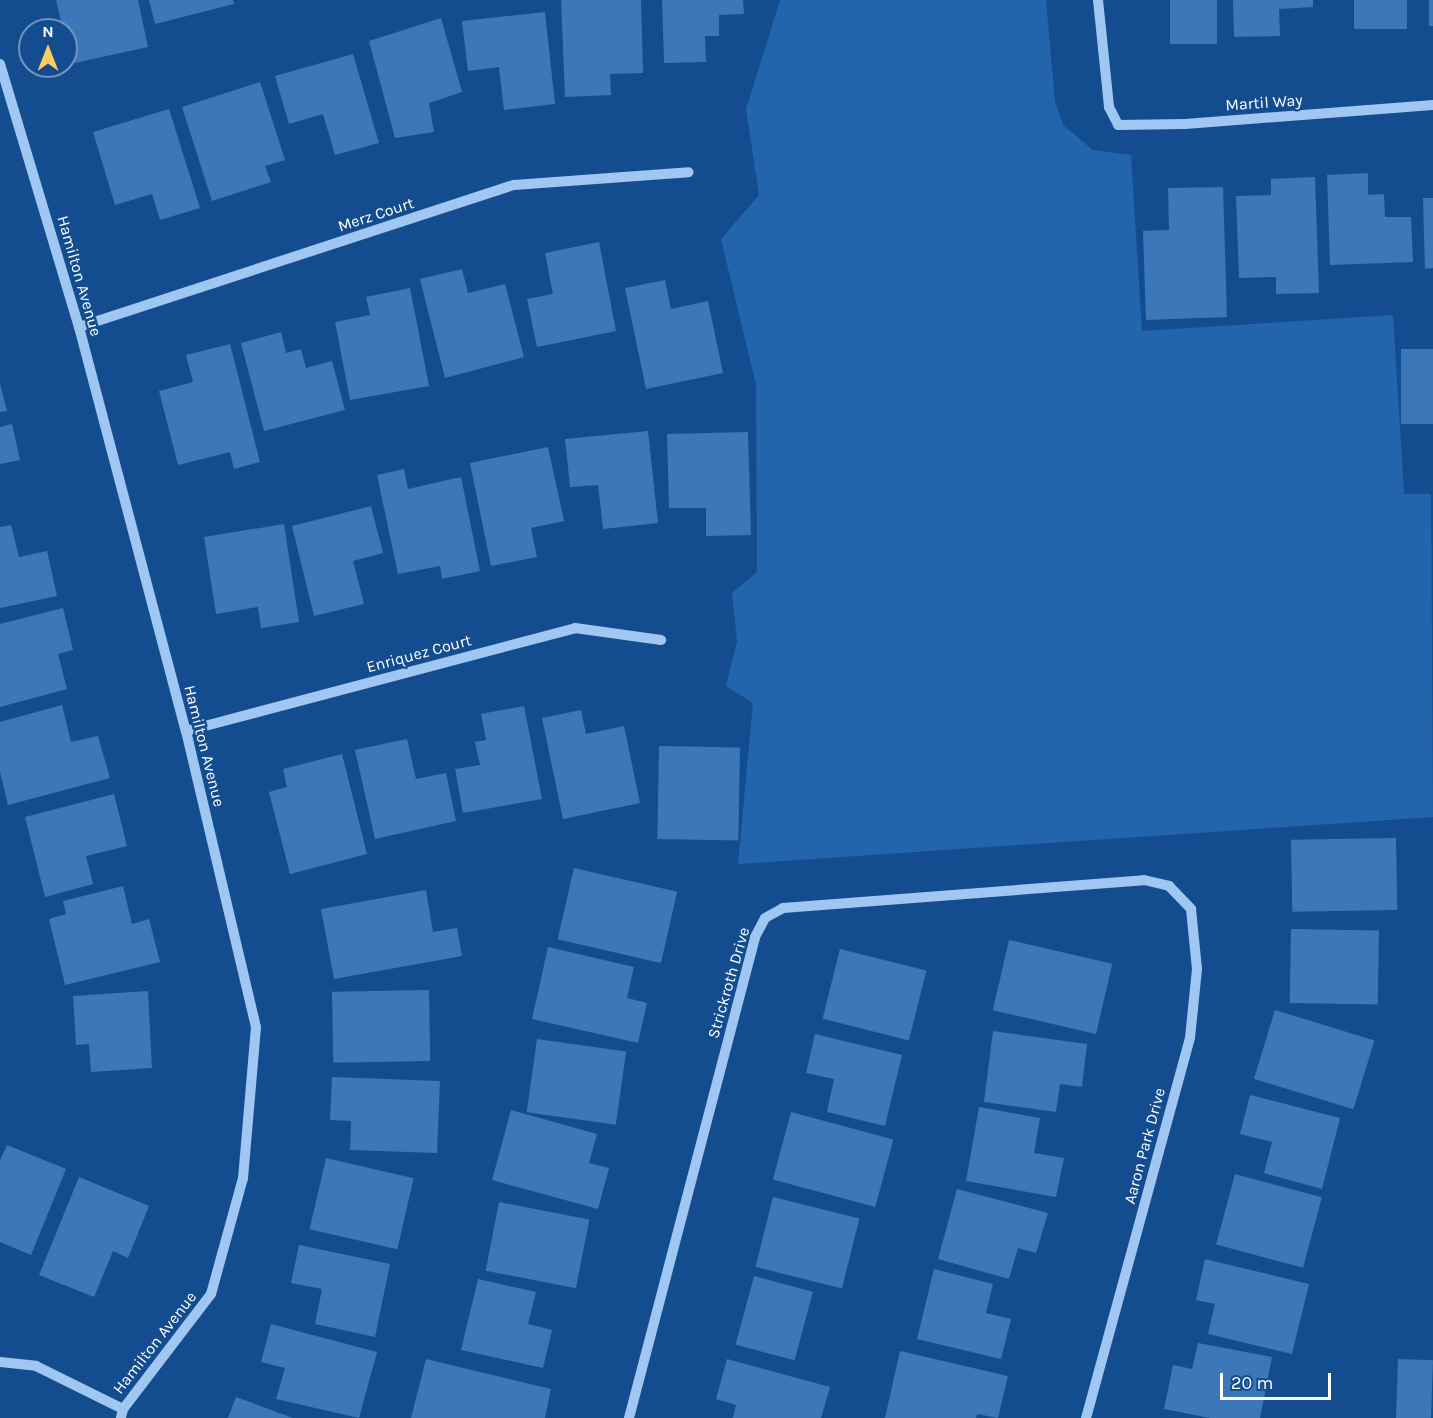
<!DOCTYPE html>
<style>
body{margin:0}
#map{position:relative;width:1433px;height:1418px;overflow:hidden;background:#144d8f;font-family:Karla,sans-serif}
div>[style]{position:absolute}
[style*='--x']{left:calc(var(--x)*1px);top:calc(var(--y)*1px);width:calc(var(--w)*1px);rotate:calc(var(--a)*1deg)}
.green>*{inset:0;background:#2365ac}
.building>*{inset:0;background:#3c77b9;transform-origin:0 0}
.minor>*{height:10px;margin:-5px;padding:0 5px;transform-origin:5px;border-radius:5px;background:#9fc7f1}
span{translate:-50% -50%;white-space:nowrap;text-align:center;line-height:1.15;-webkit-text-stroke:4.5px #144d8f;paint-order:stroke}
.street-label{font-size:16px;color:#fff}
.north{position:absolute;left:18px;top:18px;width:60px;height:60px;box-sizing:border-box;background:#144d8f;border:2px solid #7294bc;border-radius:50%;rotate:0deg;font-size:16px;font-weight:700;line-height:24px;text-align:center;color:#fff}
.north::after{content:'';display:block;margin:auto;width:21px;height:27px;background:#ffcc5f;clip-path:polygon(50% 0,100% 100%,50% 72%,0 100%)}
.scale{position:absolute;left:1220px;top:1373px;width:111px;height:27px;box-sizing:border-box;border:3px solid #fff;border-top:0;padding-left:8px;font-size:18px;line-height:21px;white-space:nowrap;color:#fff;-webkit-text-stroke:4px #144d8f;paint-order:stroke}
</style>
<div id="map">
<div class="green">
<i style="clip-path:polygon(780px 0,1046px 0,1055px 102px,1064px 126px,1093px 150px,1131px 155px,1142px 331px,1393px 315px,1404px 494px,1431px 494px,1433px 817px,738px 864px,753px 703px,726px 686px,737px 641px,732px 593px,757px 572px,756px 385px,721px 239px,759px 195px,746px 109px)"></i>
</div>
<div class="building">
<i style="clip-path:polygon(56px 0,138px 0,148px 47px,70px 64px,66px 30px,63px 30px)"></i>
<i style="clip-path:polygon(149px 0,233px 0,234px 4px,155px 24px)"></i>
<i style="clip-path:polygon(561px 0,641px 0,643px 73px,610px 74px,611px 95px,565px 97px)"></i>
<i style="clip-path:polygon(662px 0,743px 0,744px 14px,719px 15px,719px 36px,705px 36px,706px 62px,664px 63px)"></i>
<i style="left:1170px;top:0;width:47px;height:44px"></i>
<i style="clip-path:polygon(1233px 0,1313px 0,1313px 7px,1279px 9px,1280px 36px,1234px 37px)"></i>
<i style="left:1354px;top:0;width:53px;height:29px"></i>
<i style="left:1429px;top:0;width:4px;height:26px"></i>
<i style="clip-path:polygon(545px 12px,555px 104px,504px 110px,499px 67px,468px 71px,462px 21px)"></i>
<i style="clip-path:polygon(441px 18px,462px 92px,429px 103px,434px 132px,395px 138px,369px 41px)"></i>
<i style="clip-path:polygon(353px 54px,379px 143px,335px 155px,323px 114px,289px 124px,275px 76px)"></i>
<i style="clip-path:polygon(260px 82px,285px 160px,265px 166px,271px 182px,212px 201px,182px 107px)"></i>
<i style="clip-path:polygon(169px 109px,200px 208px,160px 220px,152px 194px,115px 205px,93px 132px)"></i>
<i style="clip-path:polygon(1368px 173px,1368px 195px,1384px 194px,1385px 217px,1411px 217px,1413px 262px,1330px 265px,1327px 175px)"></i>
<i style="clip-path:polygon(1315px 177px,1319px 293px,1276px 294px,1276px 277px,1239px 278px,1236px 196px,1271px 195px,1271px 179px)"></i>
<i style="clip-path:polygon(1223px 187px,1227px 317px,1146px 320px,1143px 231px,1169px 230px,1168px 188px)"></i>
<i style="clip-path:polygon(1423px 198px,1433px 198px,1433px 268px,1425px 269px)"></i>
<i style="clip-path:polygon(599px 242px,616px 331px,537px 347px,527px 299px,553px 294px,545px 253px)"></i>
<i style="clip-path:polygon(462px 269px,468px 293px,505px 284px,524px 357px,445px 378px,420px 279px)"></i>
<i style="clip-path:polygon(665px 280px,671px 309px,708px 301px,723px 373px,646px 389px,625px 288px)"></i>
<i style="clip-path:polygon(410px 288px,429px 386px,350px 400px,335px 322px,370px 315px,366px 297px)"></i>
<i style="clip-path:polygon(281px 332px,286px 353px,301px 349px,306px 368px,332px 361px,345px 410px,264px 431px,241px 343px)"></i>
<i style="clip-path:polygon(230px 344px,260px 462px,234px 469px,230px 452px,178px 465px,159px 391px,193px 382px,186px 355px)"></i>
<i style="left:1433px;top:349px;width:75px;height:32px;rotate:90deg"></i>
<i style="clip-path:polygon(0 384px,7px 411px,0 412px)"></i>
<i style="clip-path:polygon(12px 424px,20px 460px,0 464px,0 427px)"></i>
<i style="clip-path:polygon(648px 431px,658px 523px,603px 529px,598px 485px,570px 487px,565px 439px)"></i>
<i style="clip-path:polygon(748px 432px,751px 535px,706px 536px,706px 508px,669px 508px,667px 434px)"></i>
<i style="clip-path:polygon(548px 447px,564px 521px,531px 528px,537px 557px,491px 566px,470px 463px)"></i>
<i style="clip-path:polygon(404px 469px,408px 489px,461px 477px,480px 571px,442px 579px,440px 566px,398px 574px,377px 475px)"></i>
<i style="clip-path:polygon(371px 506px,383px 553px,353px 561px,364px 604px,314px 616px,292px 526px)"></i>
<i style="clip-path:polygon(284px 524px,299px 622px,261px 628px,258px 607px,216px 614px,204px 537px)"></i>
<i style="clip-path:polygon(11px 525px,19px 557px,47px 551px,57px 596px,0 608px,0 527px)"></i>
<i style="clip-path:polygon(63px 608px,73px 650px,58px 654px,67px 689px,0 707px,0 624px)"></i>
<i style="clip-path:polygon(62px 705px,71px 742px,98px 736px,110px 778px,8px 805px,0 772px,0 722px)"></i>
<i style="clip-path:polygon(524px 706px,542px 799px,463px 813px,455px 769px,480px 765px,475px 742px,486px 740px,481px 714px)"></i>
<i style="clip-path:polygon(581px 710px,586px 734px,624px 726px,640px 803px,563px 819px,542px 718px)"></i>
<i style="clip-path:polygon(407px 739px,416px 779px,446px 773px,456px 821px,375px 839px,355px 750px)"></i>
<i style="left:659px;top:746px;width:81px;height:93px;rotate:1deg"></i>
<i style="clip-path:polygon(342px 754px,367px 854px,290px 874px,269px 792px,287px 787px,283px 769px)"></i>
<i style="clip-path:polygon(114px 794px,127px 846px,86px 856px,93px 884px,45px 897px,25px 817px)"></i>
<i style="left:1396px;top:838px;width:72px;height:105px;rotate:89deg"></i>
<i style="left:574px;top:868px;width:106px;height:73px;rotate:13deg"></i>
<i style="clip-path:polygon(123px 886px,132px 924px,149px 919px,160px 962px,65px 985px,49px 919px,66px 914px,63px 901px)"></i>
<i style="clip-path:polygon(426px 890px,433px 932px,457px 928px,462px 956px,334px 979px,321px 909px)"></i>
<i style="left:1291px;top:929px;width:88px;height:74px;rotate:1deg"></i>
<i style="left:1009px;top:940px;width:106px;height:72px;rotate:13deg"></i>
<i style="clip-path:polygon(548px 947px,634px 967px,627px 998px,647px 1003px,638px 1043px,532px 1019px)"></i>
<i style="left:840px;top:949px;width:89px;height:72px;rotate:14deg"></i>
<i style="left:429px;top:990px;width:71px;height:97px;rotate:89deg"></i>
<i style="clip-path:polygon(148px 991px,152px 1068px,91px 1072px,89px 1044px,76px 1045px,73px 996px)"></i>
<i style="left:1275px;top:1010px;width:104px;height:72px;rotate:17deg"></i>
<i style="clip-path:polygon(993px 1031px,1087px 1044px,1082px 1087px,1060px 1084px,1056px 1112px,984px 1102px)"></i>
<i style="clip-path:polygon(815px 1034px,902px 1055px,885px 1126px,827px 1112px,834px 1079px,806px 1073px)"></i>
<i style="left:537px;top:1039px;width:90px;height:74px;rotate:8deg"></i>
<i style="clip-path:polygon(332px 1077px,440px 1081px,437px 1153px,350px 1150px,351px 1121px,330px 1120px)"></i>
<i style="clip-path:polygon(1250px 1095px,1340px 1118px,1322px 1189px,1264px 1173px,1272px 1142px,1240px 1134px)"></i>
<i style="clip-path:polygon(979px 1107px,1040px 1118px,1034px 1153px,1064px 1158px,1056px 1197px,966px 1181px)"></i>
<i style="clip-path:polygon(511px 1110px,597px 1134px,589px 1163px,609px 1168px,598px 1209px,492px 1180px)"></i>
<i style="left:791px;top:1112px;width:106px;height:70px;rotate:15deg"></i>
<i style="clip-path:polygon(7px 1145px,66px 1169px,31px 1255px,0 1242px,0 1160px)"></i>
<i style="left:326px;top:1158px;width:90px;height:73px;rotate:13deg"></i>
<i style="left:1235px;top:1174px;width:90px;height:73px;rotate:15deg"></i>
<i style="clip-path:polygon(79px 1177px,149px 1206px,128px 1258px,113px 1251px,94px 1297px,39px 1275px)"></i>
<i style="clip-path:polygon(957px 1189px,1048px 1213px,1036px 1253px,1018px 1248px,1009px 1279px,938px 1259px)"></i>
<i style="left:773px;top:1197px;width:89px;height:72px;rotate:14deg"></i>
<i style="left:499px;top:1202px;width:92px;height:70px;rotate:11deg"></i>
<i style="clip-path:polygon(299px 1245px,390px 1264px,375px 1337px,315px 1324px,322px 1289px,291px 1283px)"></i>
<i style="clip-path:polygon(1205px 1259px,1309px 1284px,1292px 1354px,1208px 1334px,1215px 1304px,1196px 1300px)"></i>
<i style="clip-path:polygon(934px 1269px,993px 1284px,986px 1313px,1011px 1319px,1001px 1359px,917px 1339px)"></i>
<i style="left:754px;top:1276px;width:61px;height:71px;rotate:15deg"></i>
<i style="clip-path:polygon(478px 1279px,536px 1292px,528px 1324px,552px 1330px,543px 1368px,461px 1350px)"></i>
<i style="clip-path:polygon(271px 1324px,377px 1352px,359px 1418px,276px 1399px,285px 1368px,261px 1362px)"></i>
<i style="clip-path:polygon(1198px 1343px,1272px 1357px,1260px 1418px,1210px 1418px,1164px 1409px,1173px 1365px,1192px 1369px)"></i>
<i style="clip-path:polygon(900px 1351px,1008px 1376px,998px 1418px,977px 1414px,976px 1418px,885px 1418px)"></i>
<i style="clip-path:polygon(426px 1359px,551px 1389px,545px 1418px,411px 1418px)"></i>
<i style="clip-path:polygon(727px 1359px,830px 1387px,821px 1418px,733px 1418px,736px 1405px,716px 1399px)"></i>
<i style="left:1398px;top:1359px;width:35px;height:59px;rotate:2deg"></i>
<i style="clip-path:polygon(236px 1397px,293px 1418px,228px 1418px)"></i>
</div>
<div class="minor">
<i style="--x:1098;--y:0;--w:108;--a:84.1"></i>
<i style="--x:1109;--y:107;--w:20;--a:63"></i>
<i style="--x:1118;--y:125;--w:67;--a:-0.9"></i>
<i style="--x:1185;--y:124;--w:249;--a:-4.4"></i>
<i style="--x:0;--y:64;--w:275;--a:73.3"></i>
<i style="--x:79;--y:327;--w:418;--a:75.2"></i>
<i style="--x:186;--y:731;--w:304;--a:76.7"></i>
<i style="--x:256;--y:1027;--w:152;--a:94.9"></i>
<i style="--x:243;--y:1178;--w:120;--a:105.4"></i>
<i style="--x:211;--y:1294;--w:145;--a:127.4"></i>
<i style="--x:123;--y:1409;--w:9;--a:103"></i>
<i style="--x:79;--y:327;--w:458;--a:-18.1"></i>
<i style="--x:514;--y:185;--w:175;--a:-4.2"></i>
<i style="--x:186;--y:731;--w:402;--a:-14.8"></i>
<i style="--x:575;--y:628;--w:87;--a:7.9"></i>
<i style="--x:0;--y:1362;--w:36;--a:6"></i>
<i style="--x:36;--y:1366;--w:97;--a:26.3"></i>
<i style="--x:629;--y:1418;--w:497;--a:-75.3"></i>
<i style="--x:755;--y:937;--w:21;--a:-62"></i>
<i style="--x:765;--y:918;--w:21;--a:-29"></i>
<i style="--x:783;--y:908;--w:362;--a:-4.4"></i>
<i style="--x:1144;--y:880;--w:26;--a:13"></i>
<i style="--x:1169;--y:886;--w:32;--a:46"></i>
<i style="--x:1191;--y:909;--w:60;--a:84.3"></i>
<i style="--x:1197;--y:969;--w:69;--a:95.8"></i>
<i style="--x:1190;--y:1038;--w:394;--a:105.3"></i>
</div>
<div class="street-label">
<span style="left:1264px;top:103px;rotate:-4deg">Martil Way</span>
<span style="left:376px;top:215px;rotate:-18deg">Merz Court</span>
<span style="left:79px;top:276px;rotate:74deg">Hamilton Avenue</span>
<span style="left:419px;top:654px;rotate:-15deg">Enriquez Court</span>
<span style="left:204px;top:746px;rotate:76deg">Hamilton Avenue</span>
<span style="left:729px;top:983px;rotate:-74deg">Strickroth Drive</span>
<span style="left:1145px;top:1146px;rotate:-75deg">Aaron Park Drive</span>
<span style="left:155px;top:1343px;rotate:-52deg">Hamilton Avenue</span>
</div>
<div class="north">N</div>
<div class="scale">20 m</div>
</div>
